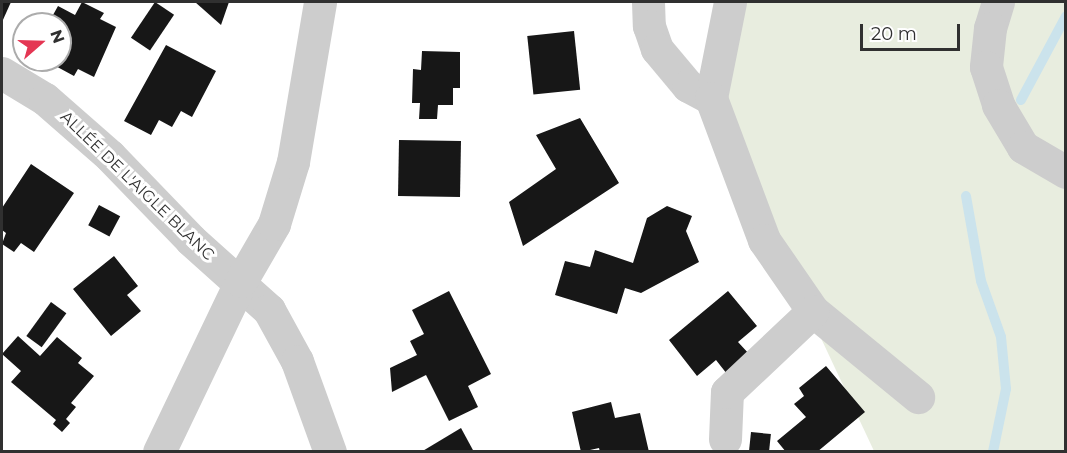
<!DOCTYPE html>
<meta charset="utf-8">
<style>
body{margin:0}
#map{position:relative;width:1067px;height:453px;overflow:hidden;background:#fff;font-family:Montserrat,sans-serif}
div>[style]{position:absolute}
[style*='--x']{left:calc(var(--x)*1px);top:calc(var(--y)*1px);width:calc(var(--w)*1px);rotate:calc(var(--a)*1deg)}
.green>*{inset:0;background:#e8eddf}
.stream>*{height:10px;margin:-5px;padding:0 5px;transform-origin:5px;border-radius:5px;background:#cbe3ec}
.building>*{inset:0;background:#171717;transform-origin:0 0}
.minor>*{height:33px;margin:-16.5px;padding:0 16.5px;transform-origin:16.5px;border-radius:16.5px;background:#cdcdcd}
span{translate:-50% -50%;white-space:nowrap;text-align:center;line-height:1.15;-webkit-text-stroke:6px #fff;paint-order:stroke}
.street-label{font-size:16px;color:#303030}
.frame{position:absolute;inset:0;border:3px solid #303030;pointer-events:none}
.north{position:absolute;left:12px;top:12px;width:60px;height:60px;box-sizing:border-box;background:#fff;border:2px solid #acacac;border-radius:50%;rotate:70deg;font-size:16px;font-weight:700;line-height:24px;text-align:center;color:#303030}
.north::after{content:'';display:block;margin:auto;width:21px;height:27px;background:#e43653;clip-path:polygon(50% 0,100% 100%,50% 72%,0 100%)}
.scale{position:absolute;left:860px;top:24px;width:100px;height:27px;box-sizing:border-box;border:3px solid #303030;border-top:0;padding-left:8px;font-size:18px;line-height:21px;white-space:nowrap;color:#303030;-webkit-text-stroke:4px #fff;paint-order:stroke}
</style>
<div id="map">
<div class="green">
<i style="clip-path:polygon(725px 2px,1065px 2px,1065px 451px,874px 451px,718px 119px)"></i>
</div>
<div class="stream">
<i style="--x:1021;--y:100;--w:95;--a:-61.8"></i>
<i style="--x:966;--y:196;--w:86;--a:80"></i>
<i style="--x:981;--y:281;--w:59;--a:70.3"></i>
<i style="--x:1001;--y:337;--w:52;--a:84.5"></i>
<i style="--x:1006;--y:389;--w:64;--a:101.7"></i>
</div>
<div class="building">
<i style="clip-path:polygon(2px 2px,11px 2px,2px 22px)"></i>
<i style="clip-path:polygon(82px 2px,104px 13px,100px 19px,116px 27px,94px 77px,78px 69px,74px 76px,50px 63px,60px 60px,60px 24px,48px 24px,58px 6px,75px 15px)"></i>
<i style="left:155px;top:2px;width:23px;height:43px;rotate:34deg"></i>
<i style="clip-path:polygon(195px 2px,229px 2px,221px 25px)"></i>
<i style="left:574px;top:31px;width:59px;height:47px;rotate:84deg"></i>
<i style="clip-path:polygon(166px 45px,216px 71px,192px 117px,181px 111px,172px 127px,159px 120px,151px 135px,124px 121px)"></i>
<i style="clip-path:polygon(422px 51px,460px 52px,460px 88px,453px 88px,453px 105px,438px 105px,437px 119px,419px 119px,420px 103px,412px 103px,413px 69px,421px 70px)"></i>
<i style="clip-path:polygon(580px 118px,619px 183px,523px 246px,509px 202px,556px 169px,536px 135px)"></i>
<i style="left:399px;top:140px;width:62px;height:56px;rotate:1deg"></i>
<i style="clip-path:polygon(31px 164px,74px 193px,34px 252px,21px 243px,14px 252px,2px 244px,6px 233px,2px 230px,2px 208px)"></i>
<i style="left:99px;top:205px;width:24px;height:23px;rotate:28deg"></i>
<i style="clip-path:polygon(667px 206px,692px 216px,686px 231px,699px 262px,641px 293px,625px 288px,617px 314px,555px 295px,565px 261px,590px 267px,595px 250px,633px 263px,647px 218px)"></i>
<i style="clip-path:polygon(114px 256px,138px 286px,127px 295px,141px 311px,111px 336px,73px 289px)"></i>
<i style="clip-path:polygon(449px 291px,491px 374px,468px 386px,478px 407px,449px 421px,426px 375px,392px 392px,390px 368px,417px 355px,410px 341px,424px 334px,412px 310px)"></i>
<i style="clip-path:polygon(728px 291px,757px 326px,738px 342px,750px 355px,727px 374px,716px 360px,697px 376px,669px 340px)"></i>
<i style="left:51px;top:302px;width:19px;height:42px;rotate:36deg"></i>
<i style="clip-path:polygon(18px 336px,40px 356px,57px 337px,82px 358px,78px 363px,94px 376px,71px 403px,76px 407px,66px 419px,70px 423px,62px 432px,53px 424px,56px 420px,11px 382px,21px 371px,2px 354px)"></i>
<i style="clip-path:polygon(826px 366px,865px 412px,817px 452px,786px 452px,777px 441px,806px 417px,794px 404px,804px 396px,799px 388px)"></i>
<i style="clip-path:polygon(611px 402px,615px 418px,640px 413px,649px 452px,600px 452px,599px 448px,581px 452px,572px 412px)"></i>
<i style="clip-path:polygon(461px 428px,474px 452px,421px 452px)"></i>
<i style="left:751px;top:432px;width:20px;height:20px;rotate:6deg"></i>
</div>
<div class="minor">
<i style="--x:648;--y:2;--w:24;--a:88"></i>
<i style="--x:649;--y:26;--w:24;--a:71"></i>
<i style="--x:657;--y:49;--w:48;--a:50"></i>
<i style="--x:688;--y:86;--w:26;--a:28"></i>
<i style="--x:730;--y:2;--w:98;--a:101.2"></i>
<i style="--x:711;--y:98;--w:152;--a:69.5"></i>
<i style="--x:764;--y:240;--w:86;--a:55.4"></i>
<i style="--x:813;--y:311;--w:136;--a:39.3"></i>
<i style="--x:998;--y:2;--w:27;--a:107"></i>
<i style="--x:990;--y:28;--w:39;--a:96"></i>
<i style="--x:986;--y:67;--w:40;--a:72"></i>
<i style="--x:998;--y:105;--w:49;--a:59.2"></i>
<i style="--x:1023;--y:147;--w:50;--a:30.2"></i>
<i style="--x:2;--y:73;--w:50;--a:31.2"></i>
<i style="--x:45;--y:99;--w:86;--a:41.2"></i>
<i style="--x:110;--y:156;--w:117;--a:46"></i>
<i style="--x:191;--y:240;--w:105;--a:41.9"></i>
<i style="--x:269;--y:310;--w:58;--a:61.2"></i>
<i style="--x:297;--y:361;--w:97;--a:70.1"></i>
<i style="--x:725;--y:439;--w:47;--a:-87.6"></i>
<i style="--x:727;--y:392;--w:118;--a:-43.3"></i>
<i style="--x:159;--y:452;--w:190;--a:-64.4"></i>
<i style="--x:241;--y:281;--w:66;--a:-59.9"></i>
<i style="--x:274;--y:224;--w:65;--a:-73"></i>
<i style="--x:293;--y:162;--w:162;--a:-80.4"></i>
</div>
<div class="street-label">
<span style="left:137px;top:186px;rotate:44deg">ALLÉE DE L'AIGLE BLANC</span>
</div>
<div class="frame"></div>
<div class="north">N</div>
<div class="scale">20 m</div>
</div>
